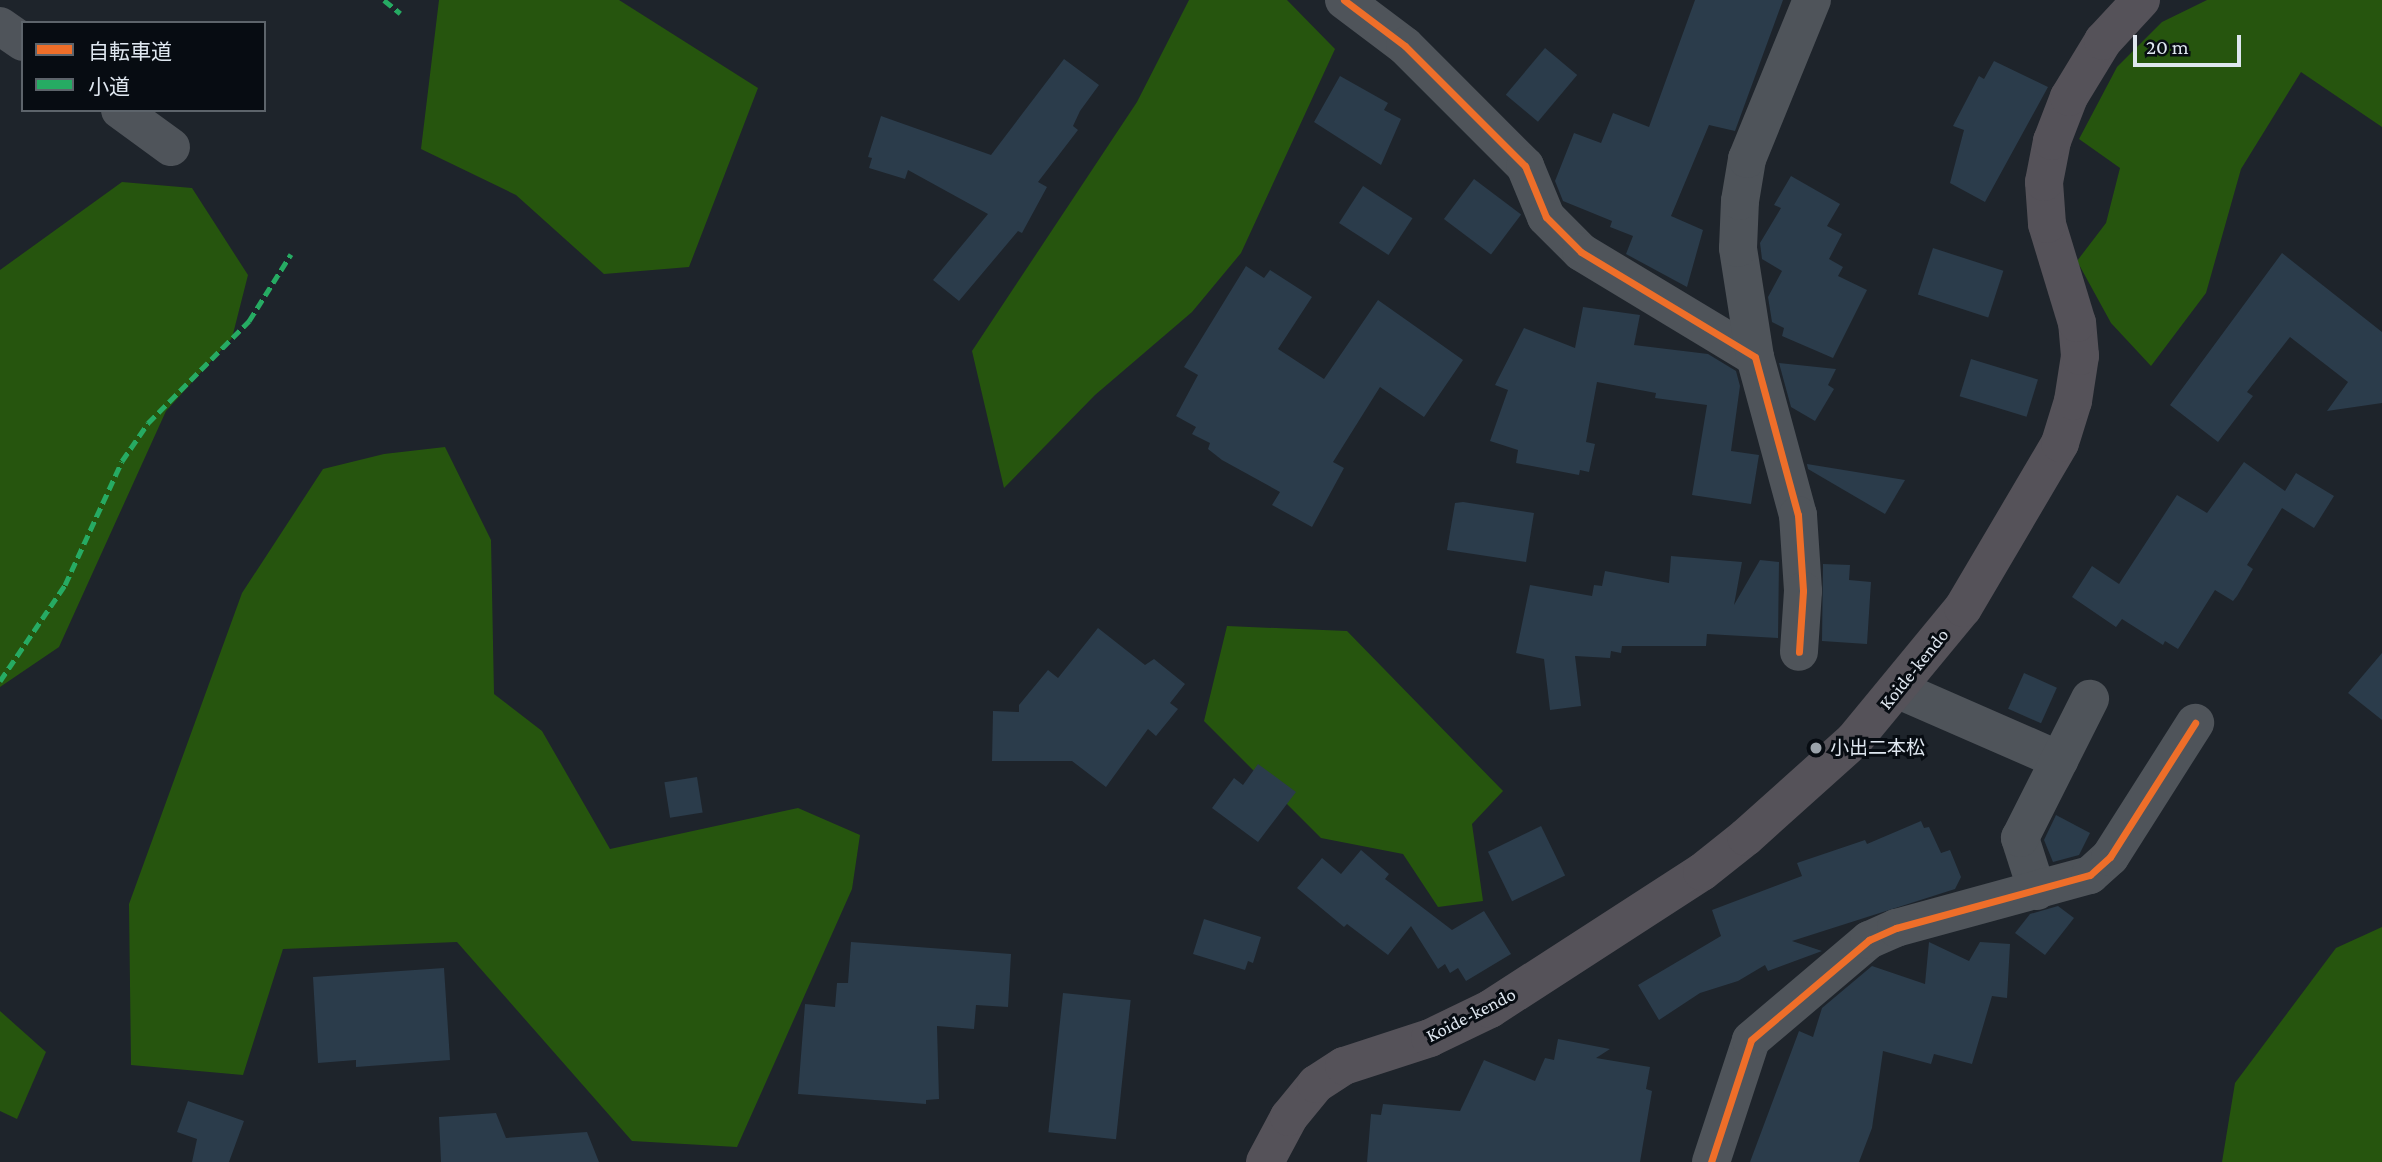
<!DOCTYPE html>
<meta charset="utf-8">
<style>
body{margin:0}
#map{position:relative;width:2382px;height:1162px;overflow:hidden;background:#1e242b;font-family:"Crimson Pro","Noto Sans JP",serif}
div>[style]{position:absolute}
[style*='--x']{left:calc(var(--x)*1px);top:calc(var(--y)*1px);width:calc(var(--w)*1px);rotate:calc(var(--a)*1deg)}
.forest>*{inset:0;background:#26550e}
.building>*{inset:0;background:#2b3c4b;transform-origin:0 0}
.minor>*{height:38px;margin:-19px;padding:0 19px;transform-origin:19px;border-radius:19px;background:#4f545a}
.major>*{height:38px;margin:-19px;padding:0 19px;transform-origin:19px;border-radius:19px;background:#555259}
.quiet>*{height:5px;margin-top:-2.5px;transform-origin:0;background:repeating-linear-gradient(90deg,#26ab63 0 10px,transparent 0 15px)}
.cycleway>*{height:7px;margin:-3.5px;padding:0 3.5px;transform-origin:3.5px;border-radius:3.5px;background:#ee6e29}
.dots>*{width:19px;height:19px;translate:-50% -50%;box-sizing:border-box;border:4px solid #070c12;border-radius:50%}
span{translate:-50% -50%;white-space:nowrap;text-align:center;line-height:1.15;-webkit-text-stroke:6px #070c12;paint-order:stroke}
.street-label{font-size:19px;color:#dfe7f0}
.poi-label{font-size:19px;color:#dfe7f0}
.left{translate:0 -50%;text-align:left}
.legend{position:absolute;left:21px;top:21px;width:245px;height:91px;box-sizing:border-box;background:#070c12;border:2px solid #5d646b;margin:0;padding:9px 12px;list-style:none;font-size:21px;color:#dfe7f0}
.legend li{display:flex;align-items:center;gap:14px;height:35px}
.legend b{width:35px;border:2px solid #5d646b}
.scale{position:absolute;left:2133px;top:35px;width:108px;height:32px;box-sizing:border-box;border:4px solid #dfe7f0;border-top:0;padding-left:9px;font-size:21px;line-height:24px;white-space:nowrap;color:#dfe7f0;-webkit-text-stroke:5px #070c12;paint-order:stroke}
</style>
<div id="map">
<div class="forest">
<i style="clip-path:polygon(439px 0,619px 0,758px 88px,689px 267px,604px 274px,516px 195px,421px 149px)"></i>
<i style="clip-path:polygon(1189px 0,1287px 0,1335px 49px,1241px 253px,1192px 312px,1095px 395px,1004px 488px,972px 351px,1137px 102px)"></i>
<i style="clip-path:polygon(2207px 0,2382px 0,2382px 127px,2301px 72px,2241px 169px,2206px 293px,2151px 366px,2111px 323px,2077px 261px,2106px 223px,2120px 168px,2079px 139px,2117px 67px,2162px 22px)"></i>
<i style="clip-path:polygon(122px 182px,192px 188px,248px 275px,232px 338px,166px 411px,59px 647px,0 687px,0 270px)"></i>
<i style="clip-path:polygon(445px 447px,491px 540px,494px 694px,542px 731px,610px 849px,798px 808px,860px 835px,852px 889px,737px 1147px,632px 1141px,457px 942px,283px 949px,243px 1075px,131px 1065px,129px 904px,242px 593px,323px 469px,384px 454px)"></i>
<i style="clip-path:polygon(1227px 626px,1347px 631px,1503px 791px,1472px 824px,1483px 901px,1438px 907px,1403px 854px,1321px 838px,1204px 721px)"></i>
<i style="clip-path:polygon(2382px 927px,2382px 1162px,2222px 1162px,2235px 1083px,2336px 948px)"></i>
<i style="clip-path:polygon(0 1011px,46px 1052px,17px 1119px,0 1111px)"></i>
</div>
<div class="building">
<i style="clip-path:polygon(1695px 0,1783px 0,1735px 131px,1709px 125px,1671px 216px,1703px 230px,1687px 287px,1626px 254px,1633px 236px,1610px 227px,1612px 221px,1563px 201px,1555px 181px,1574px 133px,1601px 143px,1613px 113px,1649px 127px)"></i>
<i style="left:1545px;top:48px;width:42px;height:61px;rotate:40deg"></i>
<i style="clip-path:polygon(1064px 59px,1099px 85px,1080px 111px,1073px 126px,1078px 130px,1038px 182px,1047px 187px,1022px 233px,1018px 231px,959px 301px,933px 280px,988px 214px,908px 170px,905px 179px,869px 168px,872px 158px,868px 157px,881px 116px,991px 155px)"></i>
<i style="clip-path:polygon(1994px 61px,2048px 87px,1985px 202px,1950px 183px,1964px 130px,1953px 126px,1979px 76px,1984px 79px)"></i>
<i style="clip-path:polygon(1340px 76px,1388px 103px,1384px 110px,1401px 119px,1381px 165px,1314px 122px)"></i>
<i style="clip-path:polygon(1791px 176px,1840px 204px,1827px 226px,1842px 234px,1829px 259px,1843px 267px,1838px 276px,1867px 290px,1833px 358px,1782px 336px,1784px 328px,1772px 322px,1768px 297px,1782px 271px,1762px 259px,1760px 243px,1781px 208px,1774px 205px)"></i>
<i style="left:1474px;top:179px;width:59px;height:50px;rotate:37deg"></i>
<i style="left:1363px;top:186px;width:59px;height:44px;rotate:33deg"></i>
<i style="left:1933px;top:248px;width:74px;height:49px;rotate:18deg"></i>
<i style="clip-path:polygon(2282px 253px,2382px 332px,2382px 403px,2327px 411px,2348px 382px,2290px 337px,2247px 392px,2253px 396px,2218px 442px,2170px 405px)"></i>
<i style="clip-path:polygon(1246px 266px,1264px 278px,1270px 270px,1312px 297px,1278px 349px,1324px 379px,1378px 300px,1463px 360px,1424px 417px,1380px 387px,1333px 462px,1344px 468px,1312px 527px,1272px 505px,1280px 492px,1222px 460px,1208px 449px,1210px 443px,1192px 434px,1196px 427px,1176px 416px,1198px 375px,1184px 367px)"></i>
<i style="clip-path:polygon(1583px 307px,1640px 315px,1634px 345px,1708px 354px,1736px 371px,1740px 386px,1731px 451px,1759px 455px,1751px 504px,1692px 495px,1707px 405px,1655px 398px,1656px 393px,1597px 382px,1586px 442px,1595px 444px,1589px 472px,1580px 470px,1579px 475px,1516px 463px,1518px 450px,1490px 441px,1508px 390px,1495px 385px,1524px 328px,1575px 348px)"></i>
<i style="left:1971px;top:359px;width:70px;height:39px;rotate:17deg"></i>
<i style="clip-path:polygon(1779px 363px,1836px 369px,1828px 385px,1834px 389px,1815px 421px,1791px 407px)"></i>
<i style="clip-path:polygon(2244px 462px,2285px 491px,2296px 473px,2334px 496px,2314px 528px,2282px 508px,2247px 565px,2253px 569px,2237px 596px,2233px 601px,2215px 590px,2178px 649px,2165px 641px,2163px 645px,2122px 619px,2116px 627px,2072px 597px,2092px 566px,2119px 584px,2177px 495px,2207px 513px)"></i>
<i style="clip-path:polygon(1807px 464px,1905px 480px,1885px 514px,1808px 469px)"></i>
<i style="clip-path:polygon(1463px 502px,1534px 513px,1526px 562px,1447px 550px,1455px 503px)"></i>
<i style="clip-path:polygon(1671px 556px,1742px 562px,1734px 605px,1760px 560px,1779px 562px,1778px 638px,1707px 634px,1706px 646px,1622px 646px,1621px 653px,1611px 651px,1610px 658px,1575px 656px,1581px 706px,1550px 710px,1544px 659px,1516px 653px,1530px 585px,1592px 596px,1594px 585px,1602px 586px,1605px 571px,1669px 583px)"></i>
<i style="clip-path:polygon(1823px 564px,1850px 565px,1849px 580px,1871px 582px,1867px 644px,1822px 641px)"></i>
<i style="clip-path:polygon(1098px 628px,1145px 665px,1154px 659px,1185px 684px,1170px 703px,1178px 709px,1156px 736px,1148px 729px,1106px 787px,1072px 761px,992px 761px,993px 711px,1019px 712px,1019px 705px,1048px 670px,1058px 678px)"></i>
<i style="clip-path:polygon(2382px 653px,2382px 720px,2348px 693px)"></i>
<i style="left:2024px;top:673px;width:36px;height:39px;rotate:24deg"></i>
<i style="clip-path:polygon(1258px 764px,1296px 792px,1258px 842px,1212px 808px,1234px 778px,1243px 785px)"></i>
<i style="left:697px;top:777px;width:36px;height:33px;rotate:81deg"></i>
<i style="clip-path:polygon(2056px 815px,2090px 833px,2079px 855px,2053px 862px,2044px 840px)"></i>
<i style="clip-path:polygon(1921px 821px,1924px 828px,1929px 827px,1941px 853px,1950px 850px,1961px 877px,1955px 889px,1792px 941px,1822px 951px,1768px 971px,1765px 965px,1738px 981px,1700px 993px,1659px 1020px,1638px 985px,1721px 936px,1712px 910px,1802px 876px,1797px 863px,1865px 840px,1867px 844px)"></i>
<i style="left:1541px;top:826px;width:55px;height:59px;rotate:64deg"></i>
<i style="clip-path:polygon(1361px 850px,1389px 874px,1385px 879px,1452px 930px,1484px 911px,1511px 954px,1466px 981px,1458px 968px,1450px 973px,1445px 964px,1438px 969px,1411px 926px,1388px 955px,1347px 924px,1344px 927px,1297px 888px,1322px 858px,1341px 874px)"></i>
<i style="clip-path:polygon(2058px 906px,2074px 918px,2045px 955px,2015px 933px,2030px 914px)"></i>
<i style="clip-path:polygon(1204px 919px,1261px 937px,1253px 963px,1248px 961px,1245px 970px,1193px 954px)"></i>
<i style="clip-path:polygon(851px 942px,1011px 954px,1008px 1007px,976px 1005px,974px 1029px,937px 1026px,939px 1099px,926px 1100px,926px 1104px,798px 1094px,805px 1004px,835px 1007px,837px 983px,848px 983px)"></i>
<i style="clip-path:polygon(1929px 942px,1969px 961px,1980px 942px,2010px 944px,2007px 998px,1992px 996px,1972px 1064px,1934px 1054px,1931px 1064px,1883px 1051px,1872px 1128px,1859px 1162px,1750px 1162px,1799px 1031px,1813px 1037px,1822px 1008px,1872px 966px,1925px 984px)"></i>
<i style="clip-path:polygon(444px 968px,450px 1060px,356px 1067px,356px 1060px,318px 1063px,313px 977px)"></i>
<i style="left:1063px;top:993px;width:68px;height:140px;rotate:6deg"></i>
<i style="clip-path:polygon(1558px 1039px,1610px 1049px,1596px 1058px,1650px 1067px,1646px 1089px,1652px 1091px,1640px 1162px,1367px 1162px,1371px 1114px,1381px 1115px,1383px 1104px,1460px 1111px,1484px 1060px,1535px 1081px,1545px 1058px,1554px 1060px)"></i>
<i style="clip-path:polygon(188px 1101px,244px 1121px,229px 1162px,192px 1162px,197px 1139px,177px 1132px)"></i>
<i style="clip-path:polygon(496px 1113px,506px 1138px,587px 1132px,599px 1162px,441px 1162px,439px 1117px)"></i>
</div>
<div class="minor">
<i style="--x:1344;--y:0;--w:76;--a:37"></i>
<i style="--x:1405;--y:46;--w:170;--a:45"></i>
<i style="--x:1525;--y:166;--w:55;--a:67.6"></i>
<i style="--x:1546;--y:217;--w:49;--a:45"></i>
<i style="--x:1581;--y:252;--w:203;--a:31.1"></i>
<i style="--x:1755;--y:357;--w:164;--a:74.8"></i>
<i style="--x:1798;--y:515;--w:76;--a:86.2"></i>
<i style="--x:1803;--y:591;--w:61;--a:93.8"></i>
<i style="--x:0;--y:26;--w:28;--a:35"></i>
<i style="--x:120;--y:110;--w:63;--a:36"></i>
<i style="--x:1755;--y:357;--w:110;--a:-98.9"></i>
<i style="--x:1738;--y:248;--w:47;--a:-87.6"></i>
<i style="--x:1740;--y:201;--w:43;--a:-80.5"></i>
<i style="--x:1747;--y:159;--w:172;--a:-67.8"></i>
<i style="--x:1899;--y:690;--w:175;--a:23.6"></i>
<i style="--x:2037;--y:891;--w:56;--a:-107.8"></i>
<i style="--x:2020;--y:838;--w:156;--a:-63.3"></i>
<i style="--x:1711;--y:1162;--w:128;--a:-71.8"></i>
<i style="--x:1751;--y:1040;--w:155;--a:-40.3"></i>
<i style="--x:1869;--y:940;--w:30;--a:-24"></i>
<i style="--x:1896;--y:928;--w:201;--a:-15.3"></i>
<i style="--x:2090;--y:875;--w:27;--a:-42"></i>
<i style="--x:2110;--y:857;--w:159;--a:-57.6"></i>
</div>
<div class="major">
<i style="--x:1265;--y:1162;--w:51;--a:-61.9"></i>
<i style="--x:1289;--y:1117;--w:43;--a:-50.7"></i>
<i style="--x:1316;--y:1084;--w:33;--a:-33"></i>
<i style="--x:1344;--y:1066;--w:90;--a:-18"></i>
<i style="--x:1430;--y:1038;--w:67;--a:-25.8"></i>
<i style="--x:1490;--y:1009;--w:252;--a:-32.9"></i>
<i style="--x:1702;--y:872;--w:56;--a:-38.5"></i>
<i style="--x:1746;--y:837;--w:145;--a:-41.9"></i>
<i style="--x:1854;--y:740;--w:171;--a:-50.5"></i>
<i style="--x:1963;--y:608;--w:191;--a:-59.5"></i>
<i style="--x:2060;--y:443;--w:44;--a:-72.8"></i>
<i style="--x:2073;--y:401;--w:46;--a:-81.2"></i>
<i style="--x:2080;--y:356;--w:33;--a:-95"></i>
<i style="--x:2077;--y:323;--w:103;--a:-106.9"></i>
<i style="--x:2047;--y:224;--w:42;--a:-94.1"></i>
<i style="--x:2044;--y:182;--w:42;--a:-79"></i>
<i style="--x:2052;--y:141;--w:47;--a:-68.9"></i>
<i style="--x:2069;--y:97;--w:66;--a:-58.7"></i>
<i style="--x:2103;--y:41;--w:56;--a:-47.2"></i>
</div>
<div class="quiet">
<i style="--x:384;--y:0;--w:21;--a:39"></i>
<i style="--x:0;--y:681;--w:116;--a:-55.9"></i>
<i style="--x:65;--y:585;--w:136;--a:-65.3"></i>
<i style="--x:122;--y:461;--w:46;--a:-55.6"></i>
<i style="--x:148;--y:423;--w:144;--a:-45.3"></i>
<i style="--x:249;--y:321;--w:79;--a:-57.9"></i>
</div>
<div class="cycleway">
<i style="--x:1344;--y:0;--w:76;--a:37"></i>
<i style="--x:1405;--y:46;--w:170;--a:45"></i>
<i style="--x:1525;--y:166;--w:55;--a:67.6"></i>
<i style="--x:1546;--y:217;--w:49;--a:45"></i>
<i style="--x:1581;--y:252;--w:203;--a:31.1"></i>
<i style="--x:1755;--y:357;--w:164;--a:74.8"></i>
<i style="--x:1798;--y:515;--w:76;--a:86.2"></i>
<i style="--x:1803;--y:591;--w:61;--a:93.8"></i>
<i style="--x:1711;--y:1162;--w:128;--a:-71.8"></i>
<i style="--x:1751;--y:1040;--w:155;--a:-40.3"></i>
<i style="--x:1869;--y:940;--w:30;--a:-24"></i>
<i style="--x:1896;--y:928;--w:201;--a:-15.3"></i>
<i style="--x:2090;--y:875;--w:27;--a:-42"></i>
<i style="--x:2110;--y:857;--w:159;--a:-57.6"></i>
</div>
<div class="dots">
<i style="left:1816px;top:748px;background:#9ba3ab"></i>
</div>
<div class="street-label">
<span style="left:1914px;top:669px;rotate:-51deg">Koide-kendo</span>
<span style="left:1471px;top:1015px;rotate:-27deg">Koide-kendo</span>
</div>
<div class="poi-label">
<span class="left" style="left:1830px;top:748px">小出二本松</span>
</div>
<ul class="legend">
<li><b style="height:9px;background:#ee6e29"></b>自転車道</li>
<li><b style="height:9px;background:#26ab63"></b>小道</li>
</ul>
<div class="scale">20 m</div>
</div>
